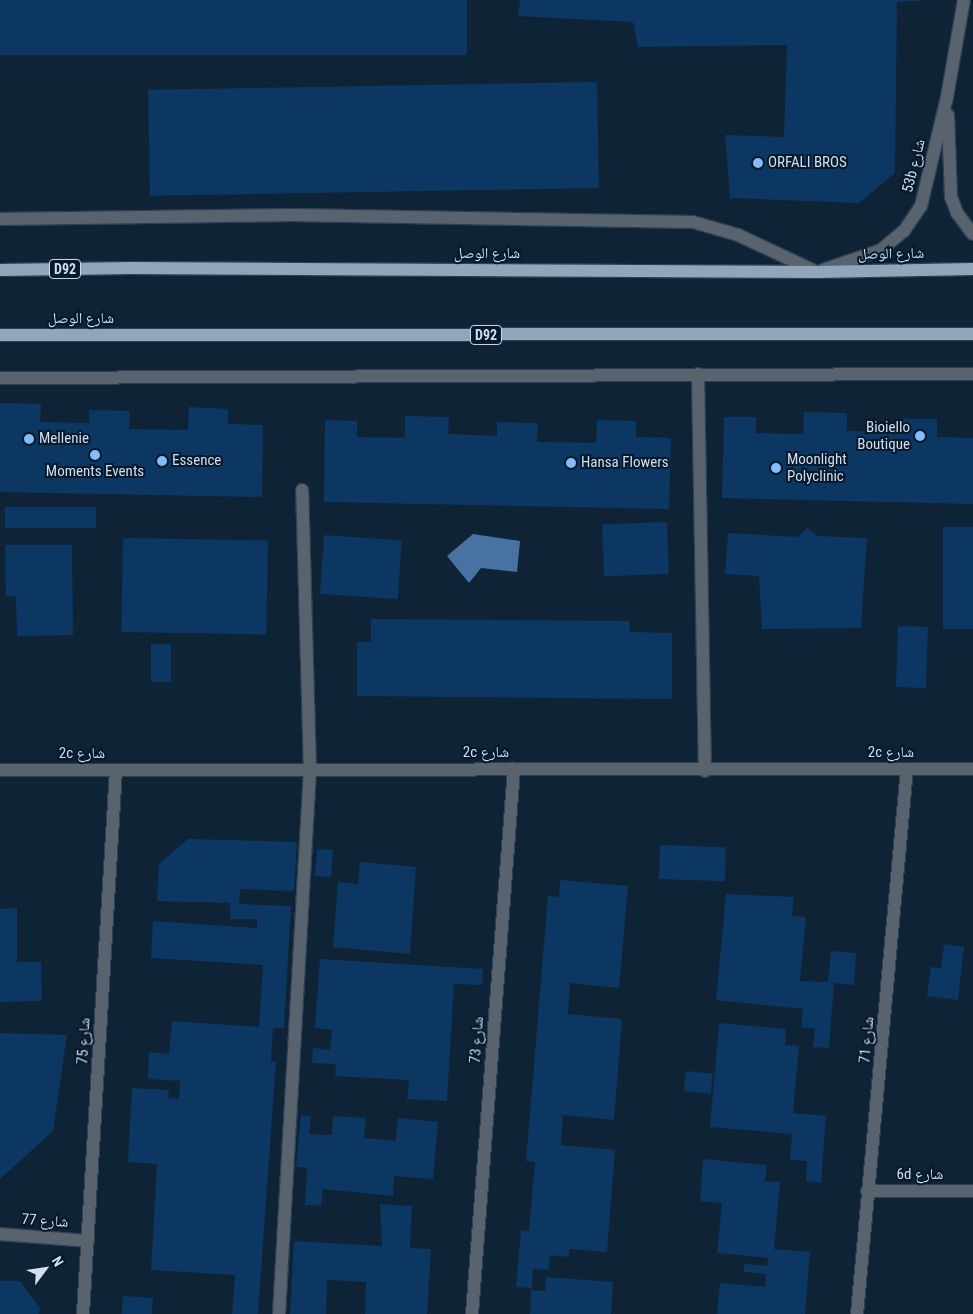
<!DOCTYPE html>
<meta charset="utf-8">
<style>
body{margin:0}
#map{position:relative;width:973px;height:1314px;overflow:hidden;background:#0f2337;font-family:"Roboto Condensed","Noto Naskh Arabic",sans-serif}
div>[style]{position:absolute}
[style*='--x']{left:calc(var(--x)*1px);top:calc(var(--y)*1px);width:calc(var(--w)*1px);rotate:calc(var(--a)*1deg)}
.water>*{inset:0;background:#4872a1}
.building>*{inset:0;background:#0c3762;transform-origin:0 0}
.roads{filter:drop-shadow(1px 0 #2e4154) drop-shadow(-1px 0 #2e4154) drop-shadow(0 1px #2e4154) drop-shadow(0 -1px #2e4154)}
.service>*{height:12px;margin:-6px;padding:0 6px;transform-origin:6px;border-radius:6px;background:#59636e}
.minor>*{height:12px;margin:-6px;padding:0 6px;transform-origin:6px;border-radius:6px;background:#59636e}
.primary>*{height:12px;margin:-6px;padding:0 6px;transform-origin:6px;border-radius:6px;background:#91a5bc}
.dots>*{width:14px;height:14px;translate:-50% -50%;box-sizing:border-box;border:2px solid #06192d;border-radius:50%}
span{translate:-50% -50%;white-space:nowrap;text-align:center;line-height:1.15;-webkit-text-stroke:4px #06192d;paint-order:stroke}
.shield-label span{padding:1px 4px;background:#06192d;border:1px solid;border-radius:4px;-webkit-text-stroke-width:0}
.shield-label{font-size:14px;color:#d3dfee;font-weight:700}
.poi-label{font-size:15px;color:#d3dfee}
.left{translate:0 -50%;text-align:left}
.right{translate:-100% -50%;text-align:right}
.street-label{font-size:15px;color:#d3dfee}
.north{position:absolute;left:20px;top:1244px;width:50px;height:50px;-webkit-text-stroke:4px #06192d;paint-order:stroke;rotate:59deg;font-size:14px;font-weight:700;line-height:20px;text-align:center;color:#d3dfee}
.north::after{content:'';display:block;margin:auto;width:18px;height:22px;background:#d3dfee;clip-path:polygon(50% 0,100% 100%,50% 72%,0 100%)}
</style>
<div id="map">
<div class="water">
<i style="clip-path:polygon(473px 534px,520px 541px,517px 572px,481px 568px,469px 583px,447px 556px)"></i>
</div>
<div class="building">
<i style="left:0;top:0;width:467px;height:55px"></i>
<i style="clip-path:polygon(520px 0,930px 0,897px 2px,895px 173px,859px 203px,730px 198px,725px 135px,784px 137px,787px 45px,638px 47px,633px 22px,518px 16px)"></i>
<i style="left:597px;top:82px;width:106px;height:449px;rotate:89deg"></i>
<i style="clip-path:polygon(0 403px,41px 404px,40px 422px,89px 423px,89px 410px,130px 411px,129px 429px,188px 430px,189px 407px,228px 409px,228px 424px,263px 425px,262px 497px,0 492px)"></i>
<i style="clip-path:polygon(804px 412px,847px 413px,847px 431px,896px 432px,896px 419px,937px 419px,937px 437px,973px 438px,973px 504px,722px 498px,724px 417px,756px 417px,756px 433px,803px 434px)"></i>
<i style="clip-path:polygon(405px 416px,449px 417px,448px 434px,497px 436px,497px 422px,538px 423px,537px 442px,596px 443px,597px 420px,636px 421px,636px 437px,671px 438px,669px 509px,324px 502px,325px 420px,357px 421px,357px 437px,405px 438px)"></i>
<i style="left:96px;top:507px;width:21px;height:91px;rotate:90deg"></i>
<i style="left:667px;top:522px;width:52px;height:65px;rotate:88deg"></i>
<i style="left:973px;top:527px;width:102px;height:30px;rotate:90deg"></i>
<i style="clip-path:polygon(807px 528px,818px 536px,867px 538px,861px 628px,762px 629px,759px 576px,725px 574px,728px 533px,797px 537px)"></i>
<i style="left:324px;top:535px;width:78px;height:59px;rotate:4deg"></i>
<i style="left:123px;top:538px;width:145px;height:94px;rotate:1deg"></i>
<i style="clip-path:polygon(5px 545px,72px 545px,73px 635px,17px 636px,16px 596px,6px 597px)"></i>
<i style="clip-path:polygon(371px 619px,629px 621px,630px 632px,672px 633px,672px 699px,357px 696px,357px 642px,371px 642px)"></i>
<i style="left:898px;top:626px;width:30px;height:61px;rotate:2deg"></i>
<i style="left:151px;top:644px;width:20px;height:38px"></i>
<i style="clip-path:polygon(188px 839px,297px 842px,294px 891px,240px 889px,239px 904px,291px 906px,284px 1028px,273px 1028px,271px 1061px,276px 1062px,258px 1314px,232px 1314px,235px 1275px,151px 1270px,157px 1164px,128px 1162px,132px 1088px,169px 1090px,168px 1098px,179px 1099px,180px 1081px,148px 1079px,149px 1052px,169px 1054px,172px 1021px,259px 1027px,263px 965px,151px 958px,153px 921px,257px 928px,257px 919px,230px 919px,230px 903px,157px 901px,159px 864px)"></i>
<i style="left:660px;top:845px;width:66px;height:34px;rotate:2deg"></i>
<i style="left:317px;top:849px;width:16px;height:27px;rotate:4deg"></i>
<i style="clip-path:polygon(360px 862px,416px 867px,410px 954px,333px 947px,338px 882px,358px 884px)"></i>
<i style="clip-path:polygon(560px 880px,628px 886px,619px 988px,570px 983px,568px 1014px,622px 1019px,614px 1120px,563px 1115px,561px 1145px,615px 1150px,607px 1252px,569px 1249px,569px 1257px,550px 1255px,549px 1270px,533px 1269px,532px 1288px,516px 1287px,521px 1230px,529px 1231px,535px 1162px,526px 1161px,548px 896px,559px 897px)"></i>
<i style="clip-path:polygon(726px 894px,794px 897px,792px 916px,806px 917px,800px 981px,828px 982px,831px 951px,856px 953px,854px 985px,834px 983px,829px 1048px,813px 1047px,815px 1029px,801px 1027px,803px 1009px,716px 1000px)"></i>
<i style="clip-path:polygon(17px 908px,17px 962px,41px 962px,42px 1001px,0 1002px,0 909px)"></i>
<i style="clip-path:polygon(944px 944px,964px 947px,958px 1000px,927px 996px,931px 967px,941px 968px)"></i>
<i style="clip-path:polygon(320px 959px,483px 969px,482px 985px,454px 984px,447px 1101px,407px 1099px,409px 1080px,335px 1076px,336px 1064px,312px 1063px,313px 1048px,330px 1050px,332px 1030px,315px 1028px)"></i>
<i style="clip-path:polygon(719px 1023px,786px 1029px,785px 1045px,799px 1046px,793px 1113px,826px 1116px,821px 1183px,806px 1181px,807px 1161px,790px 1160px,792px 1134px,710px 1127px)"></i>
<i style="clip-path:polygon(0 1033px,67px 1035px,53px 1131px,0 1179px)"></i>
<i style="left:686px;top:1071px;width:27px;height:20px;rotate:6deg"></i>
<i style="clip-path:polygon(301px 1115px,311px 1116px,309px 1134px,332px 1135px,333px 1116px,366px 1118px,364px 1138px,396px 1141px,398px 1118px,438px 1122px,433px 1179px,394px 1176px,393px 1196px,323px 1189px,321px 1206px,305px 1205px,307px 1168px,296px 1167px)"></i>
<i style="clip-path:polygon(703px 1159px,767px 1165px,765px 1181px,780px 1182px,774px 1249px,810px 1252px,805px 1314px,717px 1314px,720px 1283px,765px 1287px,766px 1274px,744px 1272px,744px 1264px,767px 1266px,768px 1258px,717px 1253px,722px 1203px,700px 1201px)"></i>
<i style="clip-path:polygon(380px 1204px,412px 1206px,410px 1248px,431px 1249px,427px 1314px,365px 1314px,366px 1282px,327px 1280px,326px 1314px,290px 1314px,294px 1241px,382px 1246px)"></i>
<i style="clip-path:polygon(546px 1277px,613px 1282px,611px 1314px,530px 1314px,531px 1290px,545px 1291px)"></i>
<i style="clip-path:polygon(0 1281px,20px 1281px,40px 1308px,39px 1314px,0 1314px)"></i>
<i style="left:123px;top:1296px;width:30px;height:18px;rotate:4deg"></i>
</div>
<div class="roads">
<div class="service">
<i style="--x:0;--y:219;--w:293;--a:-0.8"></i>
<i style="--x:293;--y:215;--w:400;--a:1"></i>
<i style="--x:693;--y:222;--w:47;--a:16.1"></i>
<i style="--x:738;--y:235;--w:87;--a:25.1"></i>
<i style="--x:698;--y:374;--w:397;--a:89"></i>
<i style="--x:279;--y:1314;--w:545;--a:-86.74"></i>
<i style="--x:310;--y:770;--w:280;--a:-91.6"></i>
</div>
<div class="minor">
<i style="--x:948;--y:115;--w:82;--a:87.9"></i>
<i style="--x:951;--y:197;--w:17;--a:69"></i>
<i style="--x:957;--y:213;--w:26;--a:53"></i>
<i style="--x:823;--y:270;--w:61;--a:-19"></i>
<i style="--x:881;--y:250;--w:30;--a:-40"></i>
<i style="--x:904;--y:231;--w:30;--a:-56"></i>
<i style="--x:921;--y:206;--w:112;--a:-76.6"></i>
<i style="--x:947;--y:97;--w:98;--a:-80.1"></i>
<i style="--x:0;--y:378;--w:973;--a:-0.24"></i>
<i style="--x:0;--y:770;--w:973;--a:-0.06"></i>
<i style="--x:867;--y:1191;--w:106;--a:0"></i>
<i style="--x:0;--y:1234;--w:88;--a:4.5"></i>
<i style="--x:83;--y:1314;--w:545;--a:-86.53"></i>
<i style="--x:472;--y:1314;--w:547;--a:-85.59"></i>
<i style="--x:857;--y:1314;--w:547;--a:-84.76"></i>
</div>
<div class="primary">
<i style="--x:0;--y:270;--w:131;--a:-0.9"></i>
<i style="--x:131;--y:268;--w:686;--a:0.33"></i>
<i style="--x:817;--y:272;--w:156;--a:-1.1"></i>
<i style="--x:0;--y:335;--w:973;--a:-0.06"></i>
</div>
</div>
<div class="dots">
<i style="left:758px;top:163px;background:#83bcfb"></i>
<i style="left:920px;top:436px;background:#83bcfb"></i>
<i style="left:29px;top:439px;background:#83bcfb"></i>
<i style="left:95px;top:455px;background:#83bcfb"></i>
<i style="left:162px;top:461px;background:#83bcfb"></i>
<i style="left:571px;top:463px;background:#83bcfb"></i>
<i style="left:776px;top:468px;background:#83bcfb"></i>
</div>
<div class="shield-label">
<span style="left:65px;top:269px">D92</span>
<span style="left:486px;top:335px">D92</span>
</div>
<div class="poi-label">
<span class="left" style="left:768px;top:163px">ORFALI BROS</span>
<span class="right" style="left:910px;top:436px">Bioiello<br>Boutique</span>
<span class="left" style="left:39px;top:439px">Mellenie</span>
<span class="left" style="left:787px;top:468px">Moonlight<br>Polyclinic</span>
<span class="left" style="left:172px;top:461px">Essence</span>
<span class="left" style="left:581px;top:463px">Hansa Flowers</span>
<span style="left:95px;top:472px">Moments Events</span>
</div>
<div class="street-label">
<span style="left:914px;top:166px;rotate:-76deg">53b شارع</span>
<span style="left:487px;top:254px">شارع الوصل</span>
<span style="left:891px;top:254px;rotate:-1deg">شارع الوصل</span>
<span style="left:81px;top:319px">شارع الوصل</span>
<span style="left:486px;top:753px">2c شارع</span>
<span style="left:891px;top:753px">2c شارع</span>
<span style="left:82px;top:754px">2c شارع</span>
<span style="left:477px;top:1040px;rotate:-86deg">شارع 73</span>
<span style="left:867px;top:1040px;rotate:-85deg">شارع 71</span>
<span style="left:84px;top:1041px;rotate:-87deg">شارع 75</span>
<span style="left:920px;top:1175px">6d شارع</span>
<span style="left:45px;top:1221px;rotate:4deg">شارع 77</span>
</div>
<div class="north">N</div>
</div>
